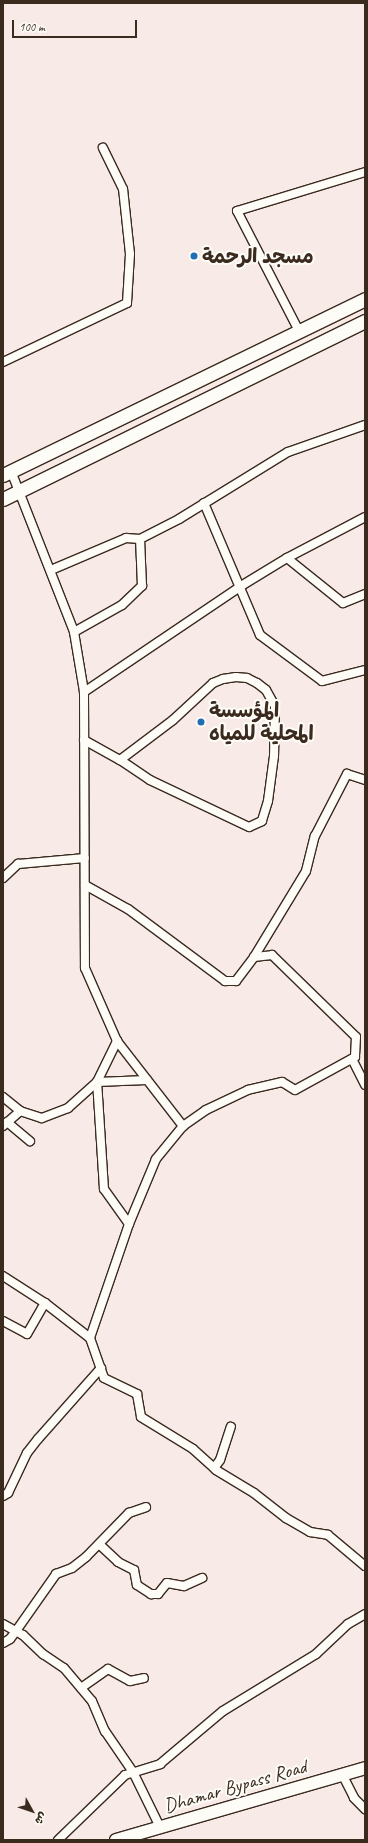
<!DOCTYPE html>
<meta charset="utf-8">
<style>
body{margin:0}
#map{position:relative;width:368px;height:1843px;overflow:hidden;background:#f8ebe7;font-family:Caveat,"Playpen Sans Arabic",sans-serif}
div>[style]{position:absolute}
[style*='--x']{left:calc(var(--x)*1px);top:calc(var(--y)*1px);width:calc(var(--w)*1px);rotate:calc(var(--a)*1deg)}
.roads{filter:drop-shadow(1px 0 #3b2a1e) drop-shadow(-1px 0 #3b2a1e) drop-shadow(0 1px #3b2a1e) drop-shadow(0 -1px #3b2a1e)}
.street>*{height:8px;margin:-4px;padding:0 4px;transform-origin:4px;border-radius:4px;background:#fdfcf7}
.secondary>*{height:12px;margin:-6px;padding:0 6px;transform-origin:6px;border-radius:6px;background:#fdfcf7}
.primary>*{height:13px;margin:-6.5px;padding:0 6.5px;transform-origin:6.5px;border-radius:6.5px;background:#fdfcf7}
.dots>*{width:11px;height:11px;translate:-50% -50%;box-sizing:border-box;border:2px solid #fdfcf7;border-radius:50%}
span{translate:-50% -50%;white-space:nowrap;text-align:center;line-height:1.15;-webkit-text-stroke:4px #fdfcf7;paint-order:stroke}
.poi-label{font-size:20px;color:#3b2a1e;font-weight:700}
.left{translate:0 -50%;text-align:left}
.street-label{font-size:20px;color:#3b2a1e}
.frame{position:absolute;inset:0;border:4px solid #3b2a1e;pointer-events:none}
.north{position:absolute;left:12px;top:1791px;width:40px;height:40px;-webkit-text-stroke:3px #fdfcf7;paint-order:stroke;rotate:130deg;font-size:11px;font-weight:700;line-height:16px;text-align:center;color:#3b2a1e}
.north::after{content:'';display:block;margin:auto;width:14px;height:18px;background:#3b2a1e;clip-path:polygon(50% 0,100% 100%,50% 72%,0 100%)}
.scale{position:absolute;left:12px;top:20px;width:125px;height:18px;box-sizing:border-box;border:2px solid #3b2a1e;border-top:0;padding-left:5px;font-size:12px;line-height:14px;white-space:nowrap;color:#3b2a1e;-webkit-text-stroke:3px #fdfcf7;paint-order:stroke}
</style>
<div id="map">
<div class="roads">
<div class="street">
<i style="--x:299;--y:331;--w:135;--a:-117.3"></i>
<i style="--x:237;--y:211;--w:134;--a:-16.9"></i>
<i style="--x:3;--y:362;--w:137;--a:-25.4"></i>
<i style="--x:127;--y:303;--w:49;--a:-86.5"></i>
<i style="--x:130;--y:254;--w:65;--a:-96.1"></i>
<i style="--x:123;--y:189;--w:46;--a:-116"></i>
<i style="--x:11;--y:471;--w:173;--a:68.6"></i>
<i style="--x:74;--y:632;--w:61;--a:80.5"></i>
<i style="--x:84;--y:692;--w:276;--a:89.8"></i>
<i style="--x:85;--y:968;--w:80;--a:66.3"></i>
<i style="--x:117;--y:1041;--w:108;--a:52.2"></i>
<i style="--x:204;--y:503;--w:143;--a:67"></i>
<i style="--x:260;--y:635;--w:77;--a:36.6"></i>
<i style="--x:322;--y:681;--w:44;--a:-14.3"></i>
<i style="--x:287;--y:558;--w:72;--a:38.8"></i>
<i style="--x:343;--y:603;--w:24;--a:-22"></i>
<i style="--x:51;--y:570;--w:82;--a:-23.1"></i>
<i style="--x:126;--y:538;--w:14;--a:4"></i>
<i style="--x:74;--y:632;--w:55;--a:-29.4"></i>
<i style="--x:122;--y:605;--w:28;--a:-44"></i>
<i style="--x:142;--y:586;--w:47;--a:-92.4"></i>
<i style="--x:140;--y:539;--w:44;--a:-27.1"></i>
<i style="--x:179;--y:519;--w:128;--a:-31.6"></i>
<i style="--x:288;--y:452;--w:82;--a:-19.3"></i>
<i style="--x:84;--y:692;--w:189;--a:-34"></i>
<i style="--x:241;--y:586;--w:54;--a:-31.3"></i>
<i style="--x:287;--y:558;--w:88;--a:-27.7"></i>
<i style="--x:84;--y:740;--w:41;--a:29.1"></i>
<i style="--x:120;--y:760;--w:66;--a:-37"></i>
<i style="--x:173;--y:720;--w:54;--a:-42.8"></i>
<i style="--x:213;--y:683;--w:11;--a:-22"></i>
<i style="--x:223;--y:679;--w:13;--a:-9"></i>
<i style="--x:236;--y:677;--w:11;--a:5"></i>
<i style="--x:247;--y:678;--w:11;--a:27"></i>
<i style="--x:257;--y:683;--w:11;--a:38"></i>
<i style="--x:266;--y:690;--w:18;--a:61"></i>
<i style="--x:275;--y:706;--w:50;--a:91.1"></i>
<i style="--x:274;--y:756;--w:45;--a:97.6"></i>
<i style="--x:268;--y:801;--w:21;--a:107"></i>
<i style="--x:262;--y:821;--w:14;--a:155"></i>
<i style="--x:249;--y:827;--w:110;--a:-154.6"></i>
<i style="--x:150;--y:780;--w:36;--a:-146"></i>
<i style="--x:3;--y:878;--w:21;--a:-43"></i>
<i style="--x:18;--y:864;--w:67;--a:-5.1"></i>
<i style="--x:85;--y:885;--w:49;--a:29.2"></i>
<i style="--x:128;--y:909;--w:121;--a:36.6"></i>
<i style="--x:225;--y:981;--w:11;--a:0"></i>
<i style="--x:236;--y:981;--w:30;--a:-53"></i>
<i style="--x:254;--y:957;--w:18;--a:-6"></i>
<i style="--x:272;--y:955;--w:117;--a:44.3"></i>
<i style="--x:356;--y:1037;--w:20;--a:93"></i>
<i style="--x:355;--y:1057;--w:68;--a:151.2"></i>
<i style="--x:295;--y:1090;--w:15;--a:-148"></i>
<i style="--x:282;--y:1082;--w:35;--a:167"></i>
<i style="--x:248;--y:1090;--w:47;--a:154.5"></i>
<i style="--x:206;--y:1110;--w:28;--a:145"></i>
<i style="--x:183;--y:1126;--w:43;--a:129.3"></i>
<i style="--x:156;--y:1159;--w:70;--a:112.6"></i>
<i style="--x:129;--y:1224;--w:120;--a:108.9"></i>
<i style="--x:90;--y:1338;--w:42;--a:70.7"></i>
<i style="--x:104;--y:1378;--w:37;--a:26"></i>
<i style="--x:137;--y:1394;--w:23;--a:80"></i>
<i style="--x:141;--y:1417;--w:61;--a:31.6"></i>
<i style="--x:193;--y:1449;--w:31;--a:42"></i>
<i style="--x:216;--y:1470;--w:44;--a:31.2"></i>
<i style="--x:254;--y:1493;--w:41;--a:38"></i>
<i style="--x:286;--y:1518;--w:28;--a:30"></i>
<i style="--x:310;--y:1532;--w:18;--a:9"></i>
<i style="--x:328;--y:1535;--w:48;--a:40"></i>
<i style="--x:254;--y:957;--w:100;--a:-58.8"></i>
<i style="--x:306;--y:871;--w:36;--a:-76"></i>
<i style="--x:315;--y:836;--w:70;--a:-62.7"></i>
<i style="--x:347;--y:774;--w:19;--a:18"></i>
<i style="--x:352;--y:1059;--w:29;--a:63"></i>
<i style="--x:3;--y:1097;--w:22;--a:39"></i>
<i style="--x:20;--y:1111;--w:23;--a:18"></i>
<i style="--x:42;--y:1118;--w:28;--a:-21"></i>
<i style="--x:68;--y:1108;--w:39;--a:-42"></i>
<i style="--x:97;--y:1082;--w:46;--a:-64"></i>
<i style="--x:7;--y:1122;--w:30;--a:40"></i>
<i style="--x:3;--y:1126;--w:23;--a:-41"></i>
<i style="--x:129;--y:1224;--w:43;--a:-125.5"></i>
<i style="--x:104;--y:1189;--w:107;--a:-93.7"></i>
<i style="--x:97;--y:1082;--w:50;--a:-2.3"></i>
<i style="--x:3;--y:1276;--w:50;--a:32.7"></i>
<i style="--x:45;--y:1303;--w:57;--a:37.9"></i>
<i style="--x:3;--y:1321;--w:27;--a:28"></i>
<i style="--x:27;--y:1334;--w:36;--a:-60"></i>
<i style="--x:214;--y:1468;--w:10;--a:-53"></i>
<i style="--x:220;--y:1460;--w:35;--a:-72"></i>
<i style="--x:3;--y:1496;--w:6;--a:-31"></i>
<i style="--x:8;--y:1493;--w:44;--a:-64.6"></i>
<i style="--x:27;--y:1453;--w:18;--a:-52"></i>
<i style="--x:38;--y:1439;--w:95;--a:-48.4"></i>
<i style="--x:99;--y:1544;--w:26;--a:43"></i>
<i style="--x:118;--y:1562;--w:18;--a:27"></i>
<i style="--x:134;--y:1570;--w:15;--a:79"></i>
<i style="--x:137;--y:1585;--w:17;--a:33"></i>
<i style="--x:151;--y:1594;--w:7;--a:0"></i>
<i style="--x:158;--y:1594;--w:14;--a:-51"></i>
<i style="--x:167;--y:1583;--w:17;--a:10"></i>
<i style="--x:184;--y:1586;--w:20;--a:-24"></i>
<i style="--x:3;--y:1624;--w:23;--a:29"></i>
<i style="--x:23;--y:1635;--w:28;--a:44"></i>
<i style="--x:43;--y:1654;--w:25;--a:34"></i>
<i style="--x:64;--y:1668;--w:43;--a:49.7"></i>
<i style="--x:92;--y:1701;--w:33;--a:67"></i>
<i style="--x:105;--y:1731;--w:50;--a:55.7"></i>
<i style="--x:133;--y:1772;--w:61;--a:63.9"></i>
<i style="--x:3;--y:1643;--w:8;--a:-30"></i>
<i style="--x:10;--y:1639;--w:10;--a:-53"></i>
<i style="--x:16;--y:1631;--w:70;--a:-54.9"></i>
<i style="--x:56;--y:1574;--w:17;--a:-21"></i>
<i style="--x:72;--y:1568;--w:18;--a:-38"></i>
<i style="--x:86;--y:1557;--w:62;--a:-45.7"></i>
<i style="--x:129;--y:1513;--w:18;--a:-19"></i>
<i style="--x:81;--y:1688;--w:33;--a:-35"></i>
<i style="--x:108;--y:1669;--w:25;--a:29"></i>
<i style="--x:130;--y:1681;--w:14;--a:-12"></i>
<i style="--x:342;--y:1774;--w:27;--a:63"></i>
<i style="--x:354;--y:1798;--w:16;--a:45"></i>
<i style="--x:58;--y:1840;--w:93;--a:-44.1"></i>
<i style="--x:125;--y:1775;--w:37;--a:-17"></i>
<i style="--x:160;--y:1764;--w:82;--a:-40.1"></i>
<i style="--x:223;--y:1711;--w:109;--a:-31.5"></i>
<i style="--x:316;--y:1654;--w:44;--a:-43.2"></i>
<i style="--x:348;--y:1624;--w:20;--a:-30"></i>
</div>
<div class="secondary">
<i style="--x:116;--y:1840;--w:259;--a:-16.1"></i>
</div>
<div class="primary">
<i style="--x:3;--y:475;--w:403;--a:-25.9"></i>
<i style="--x:3;--y:499;--w:403;--a:-26.2"></i>
</div>
</div>
<div class="dots">
<i style="left:194px;top:256px;background:#1f6fb2"></i>
<i style="left:201px;top:722px;background:#1f6fb2"></i>
</div>
<div class="poi-label">
<span class="left" style="left:202px;top:256px">مسجد الرحمة</span>
<span class="left" style="left:209px;top:722px">المؤسسة<br>المحلية للمياه</span>
</div>
<div class="street-label">
<span style="left:235px;top:1786px;rotate:-16deg">Dhamar Bypass Road</span>
</div>
<div class="frame"></div>
<div class="north">ش</div>
<div class="scale">100 m</div>
</div>
